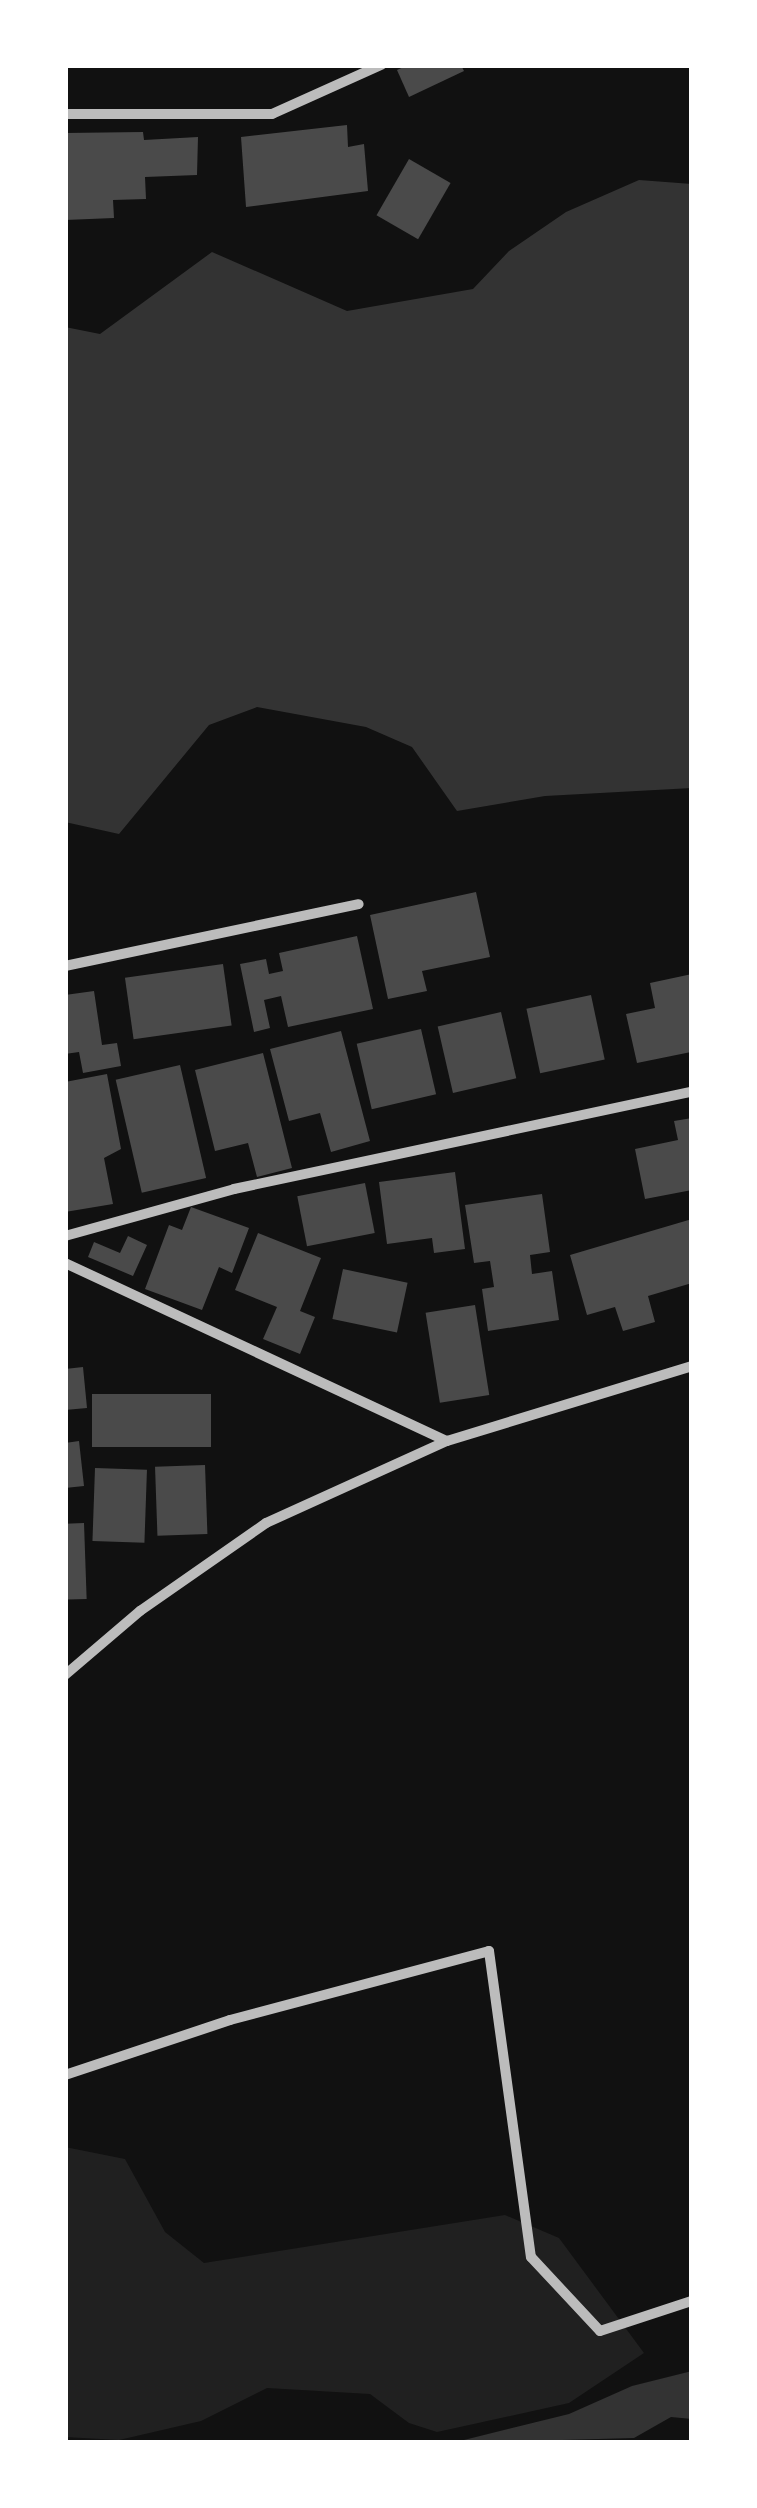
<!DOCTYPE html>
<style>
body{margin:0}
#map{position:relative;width:757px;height:2508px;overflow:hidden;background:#111;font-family:Mulish,sans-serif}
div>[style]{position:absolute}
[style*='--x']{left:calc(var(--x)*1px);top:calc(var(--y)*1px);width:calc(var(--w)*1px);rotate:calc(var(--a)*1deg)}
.green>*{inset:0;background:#202020}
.water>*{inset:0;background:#333}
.building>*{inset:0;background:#4a4a4a;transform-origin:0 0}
.minor>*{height:10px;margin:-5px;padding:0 5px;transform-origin:5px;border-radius:5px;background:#bcbcbc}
span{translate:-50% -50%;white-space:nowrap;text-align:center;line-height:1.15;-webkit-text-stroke:8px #fff;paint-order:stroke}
.frame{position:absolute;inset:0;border:68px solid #fff;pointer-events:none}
</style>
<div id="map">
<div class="green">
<i style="clip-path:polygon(65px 2147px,125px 2159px,165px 2232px,204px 2263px,505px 2215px,559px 2238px,644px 2353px,569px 2403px,437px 2432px,409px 2423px,370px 2394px,267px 2388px,201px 2421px,119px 2440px,65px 2437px)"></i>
</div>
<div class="water">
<i style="clip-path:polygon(639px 180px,692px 184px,692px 788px,545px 796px,457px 811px,412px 747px,366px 727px,257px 707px,209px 725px,119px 834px,65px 822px,65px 327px,100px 334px,212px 252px,347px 311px,473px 289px,509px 251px,566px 212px)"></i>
<i style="clip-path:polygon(692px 2371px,692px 2419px,671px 2417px,634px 2438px,452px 2443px,569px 2414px,632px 2386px)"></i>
</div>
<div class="building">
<i style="clip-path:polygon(408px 65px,461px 65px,464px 71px,409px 97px,397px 70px)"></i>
<i style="clip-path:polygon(347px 125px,348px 147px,364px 144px,368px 191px,246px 207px,241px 137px)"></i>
<i style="clip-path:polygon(143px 132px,144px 140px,198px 137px,197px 175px,145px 177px,146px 199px,113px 200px,114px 218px,65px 220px,65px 133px)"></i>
<i style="left:409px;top:159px;width:48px;height:65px;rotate:30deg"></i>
<i style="clip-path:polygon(476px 892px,490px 957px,422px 971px,427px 991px,388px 999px,370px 915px)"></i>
<i style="clip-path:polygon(357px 936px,373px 1009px,288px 1027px,281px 996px,264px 1000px,270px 1028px,254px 1032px,240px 964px,266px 959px,269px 974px,283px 971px,279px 953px)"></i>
<i style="left:223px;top:964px;width:62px;height:99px;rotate:82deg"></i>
<i style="clip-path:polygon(692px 974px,691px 1052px,637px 1063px,626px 1014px,655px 1008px,650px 983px)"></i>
<i style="clip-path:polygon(94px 991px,102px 1045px,117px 1043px,121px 1066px,83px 1073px,79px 1052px,65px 1054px,65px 995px)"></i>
<i style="left:591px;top:995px;width:66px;height:66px;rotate:78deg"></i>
<i style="left:501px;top:1012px;width:68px;height:65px;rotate:77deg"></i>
<i style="left:421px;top:1029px;width:67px;height:66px;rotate:77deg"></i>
<i style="clip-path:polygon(341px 1031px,370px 1141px,331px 1152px,320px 1113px,289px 1121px,270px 1049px)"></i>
<i style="clip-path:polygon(263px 1053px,292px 1168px,257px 1177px,248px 1143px,215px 1151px,195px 1070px)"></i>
<i style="left:180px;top:1065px;width:116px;height:66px;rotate:77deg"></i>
<i style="clip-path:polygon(107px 1074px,121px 1149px,104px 1158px,113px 1204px,65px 1212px,65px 1082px)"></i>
<i style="clip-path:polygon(692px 1118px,692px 1190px,645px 1199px,635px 1149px,678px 1140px,674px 1121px)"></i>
<i style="clip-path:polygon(455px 1172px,465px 1249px,434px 1253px,432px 1238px,387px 1244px,379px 1182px)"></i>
<i style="left:365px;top:1183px;width:51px;height:69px;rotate:79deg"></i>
<i style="clip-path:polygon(542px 1194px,550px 1252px,530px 1255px,532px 1274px,552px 1271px,559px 1320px,488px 1331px,482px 1289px,494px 1287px,490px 1261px,474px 1263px,465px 1205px)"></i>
<i style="clip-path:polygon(191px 1207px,249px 1228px,232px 1273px,219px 1267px,202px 1310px,145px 1289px,169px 1225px,182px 1230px)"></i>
<i style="clip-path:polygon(692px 1219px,692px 1283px,648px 1296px,655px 1322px,623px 1331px,615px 1307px,587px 1315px,570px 1255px)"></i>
<i style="clip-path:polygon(258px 1233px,321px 1258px,300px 1311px,315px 1317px,300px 1354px,263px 1339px,277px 1307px,235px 1290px)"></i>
<i style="clip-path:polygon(128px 1236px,147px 1245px,133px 1276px,88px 1257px,94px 1242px,120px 1253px)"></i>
<i style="left:343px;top:1269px;width:66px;height:51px;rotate:12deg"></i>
<i style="left:475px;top:1305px;width:91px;height:50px;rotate:81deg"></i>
<i style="clip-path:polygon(83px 1367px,87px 1408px,65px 1410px,65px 1369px)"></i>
<i style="left:211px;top:1394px;width:53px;height:119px;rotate:90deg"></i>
<i style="clip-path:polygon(79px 1441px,84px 1486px,65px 1488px,65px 1443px)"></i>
<i style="left:205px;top:1465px;width:69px;height:50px;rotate:88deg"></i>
<i style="left:95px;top:1468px;width:52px;height:73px;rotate:2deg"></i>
<i style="left:84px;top:1523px;width:76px;height:19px;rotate:88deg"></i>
</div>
<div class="minor">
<i style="--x:65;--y:114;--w:207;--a:0"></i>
<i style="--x:272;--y:114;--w:120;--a:-24.2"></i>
<i style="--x:65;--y:966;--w:300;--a:-11.9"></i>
<i style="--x:65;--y:1236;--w:175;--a:-15.5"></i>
<i style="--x:234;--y:1189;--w:468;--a:-12"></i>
<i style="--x:65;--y:1263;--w:421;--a:25"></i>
<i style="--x:65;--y:1675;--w:99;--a:-40.5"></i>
<i style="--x:140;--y:1611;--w:154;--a:-34.9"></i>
<i style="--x:266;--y:1523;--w:199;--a:-24.4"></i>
<i style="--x:447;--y:1441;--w:256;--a:-17"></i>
<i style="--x:65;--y:2075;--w:174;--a:-18.4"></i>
<i style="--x:230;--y:2020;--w:268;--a:-14.9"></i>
<i style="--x:489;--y:1951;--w:309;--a:82.2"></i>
<i style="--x:531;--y:2257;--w:101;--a:47"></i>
<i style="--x:600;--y:2331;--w:97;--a:-18.1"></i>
</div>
<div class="frame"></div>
</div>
